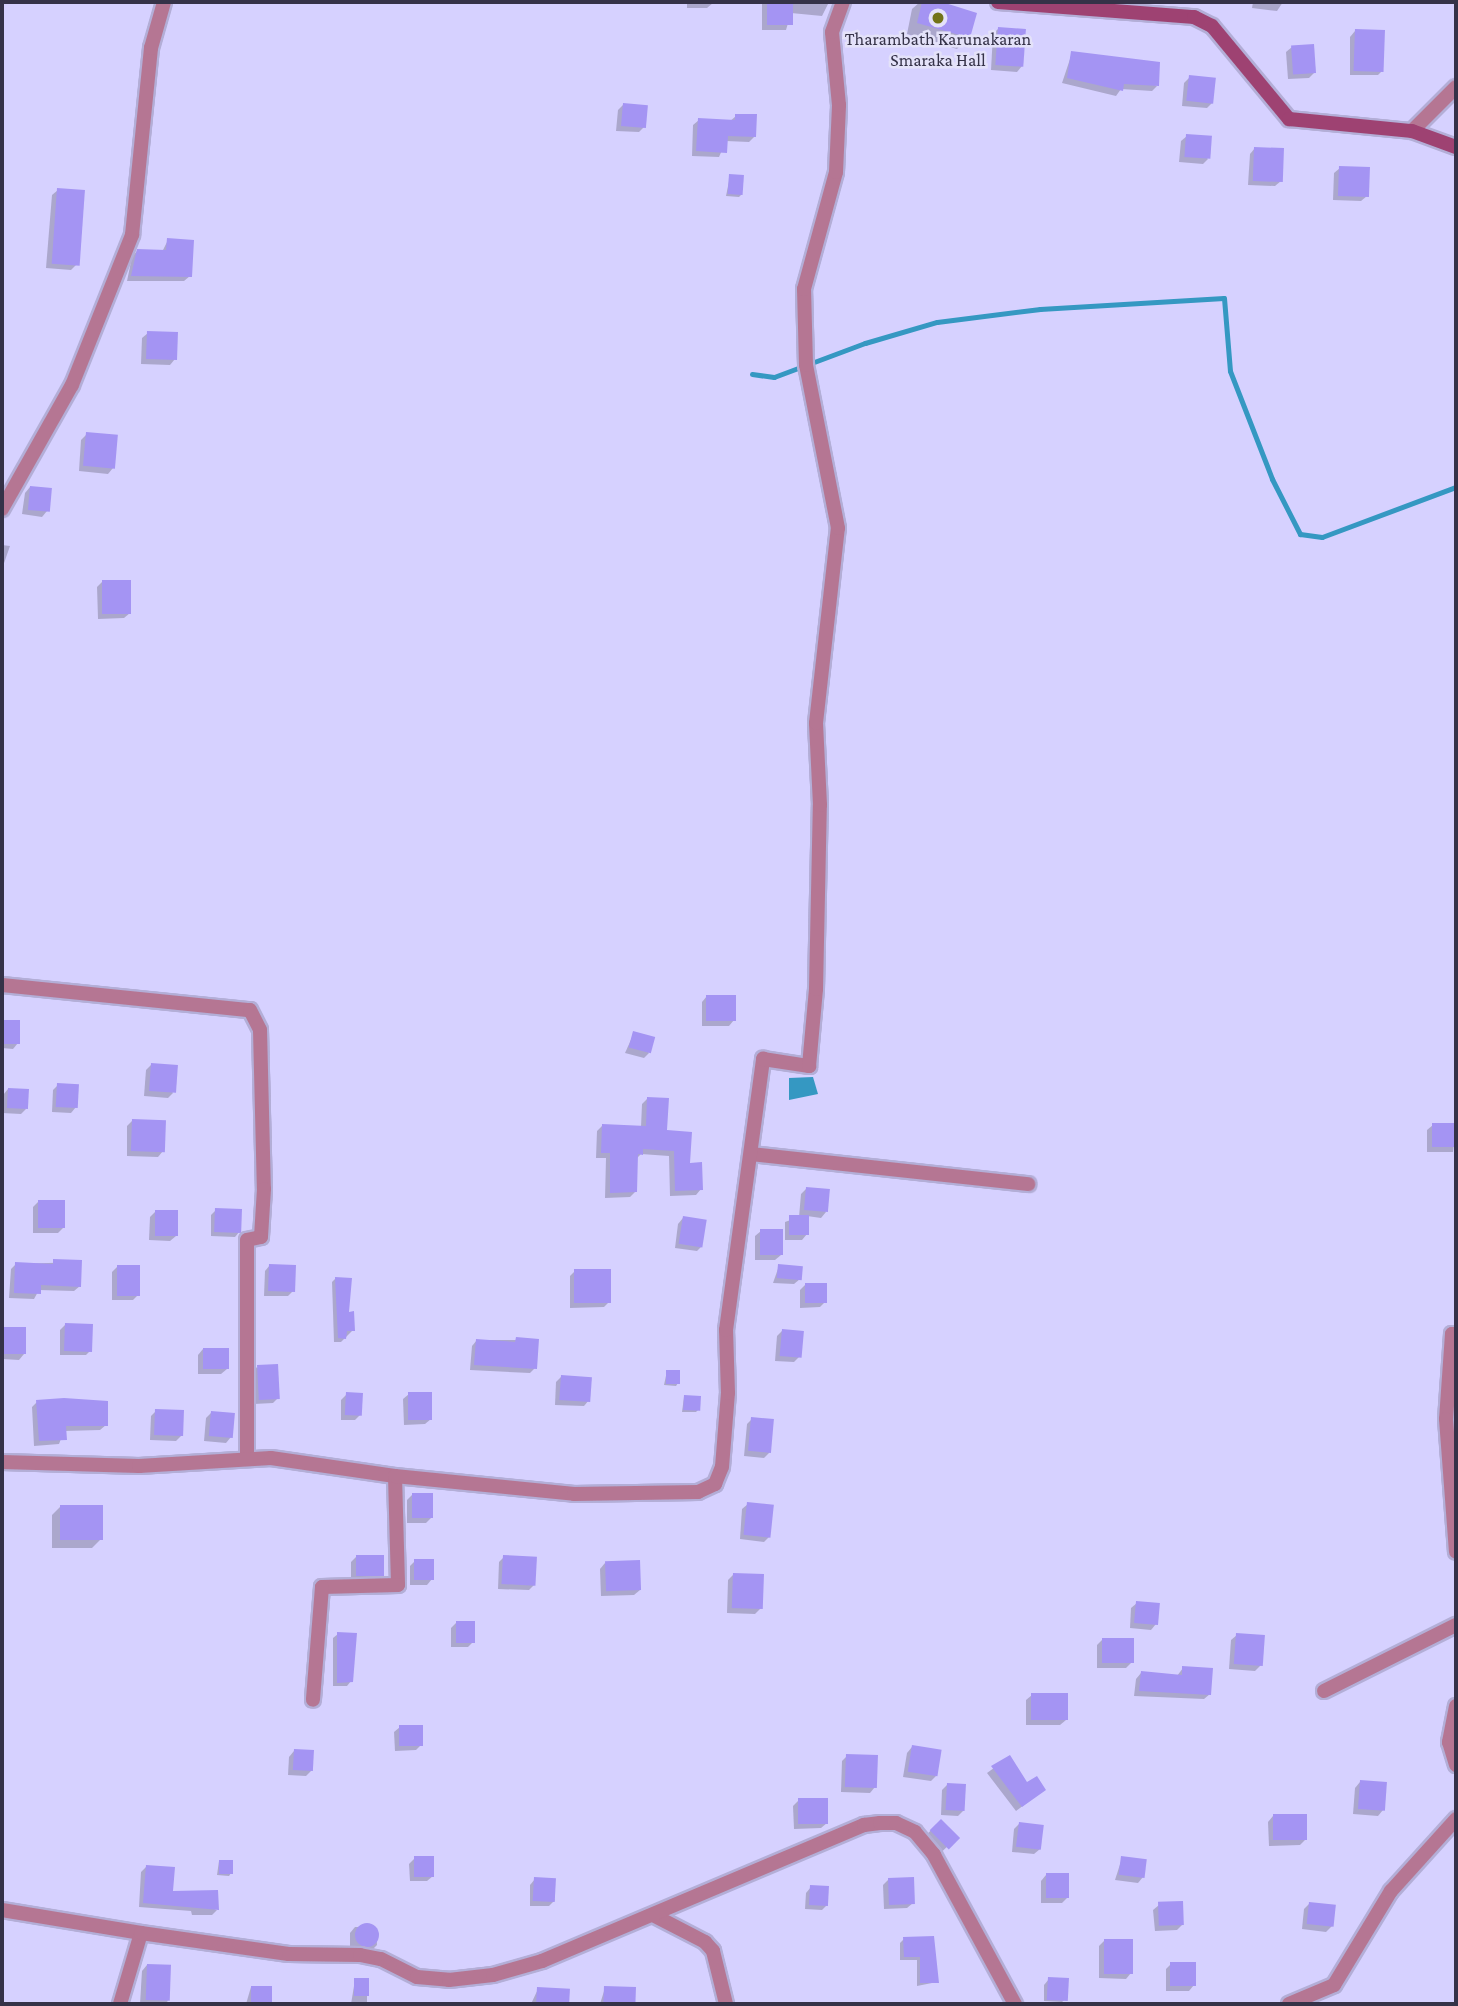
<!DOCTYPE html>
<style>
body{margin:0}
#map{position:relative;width:1458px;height:2006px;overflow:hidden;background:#d6d1ff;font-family:"Crimson Pro",serif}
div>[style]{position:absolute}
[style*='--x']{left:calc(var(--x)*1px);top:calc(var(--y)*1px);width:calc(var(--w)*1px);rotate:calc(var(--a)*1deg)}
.water>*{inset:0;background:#3598c2}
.shadow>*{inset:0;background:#0003;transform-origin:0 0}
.stream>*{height:5px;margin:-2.5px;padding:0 2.5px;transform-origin:2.5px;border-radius:2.5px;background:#3598c2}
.building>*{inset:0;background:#a494f3;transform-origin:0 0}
.round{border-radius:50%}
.roads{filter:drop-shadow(2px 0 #b3aed7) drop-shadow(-2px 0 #b3aed7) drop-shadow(0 2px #b3aed7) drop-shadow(0 -2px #b3aed7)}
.street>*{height:14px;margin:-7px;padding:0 7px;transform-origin:7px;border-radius:7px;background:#b57693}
.secondary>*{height:14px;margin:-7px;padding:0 7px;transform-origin:7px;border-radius:7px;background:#9e4272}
.dots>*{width:19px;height:19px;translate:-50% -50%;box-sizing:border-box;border:4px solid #e4e2f9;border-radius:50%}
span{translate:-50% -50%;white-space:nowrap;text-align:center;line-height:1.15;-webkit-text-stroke:5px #e4e2f9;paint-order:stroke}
.poi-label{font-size:18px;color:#353248}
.frame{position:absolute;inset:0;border:4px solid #353248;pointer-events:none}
</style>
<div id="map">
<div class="water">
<i style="clip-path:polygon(813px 1077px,818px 1094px,789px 1100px,789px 1078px)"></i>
</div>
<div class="shadow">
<i style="clip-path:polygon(687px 2px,713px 2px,713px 3px,707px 8px,687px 8px)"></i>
<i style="clip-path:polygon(762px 2px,829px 2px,822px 16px,791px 13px,786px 30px,762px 30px)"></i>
<i style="clip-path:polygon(920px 2px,936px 2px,974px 14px,968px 37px,957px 49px,907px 34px,912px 9px)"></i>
<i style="clip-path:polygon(1253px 2px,1283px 2px,1277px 11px,1252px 8px)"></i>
<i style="clip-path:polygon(998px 29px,1022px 66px,1017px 72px,991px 70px,993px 34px)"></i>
<i style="clip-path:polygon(1355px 31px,1383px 70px,1378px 75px,1350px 75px,1350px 37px)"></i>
<i style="clip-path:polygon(1292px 47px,1314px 73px,1309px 78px,1288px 79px,1286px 52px)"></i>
<i style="clip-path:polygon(1072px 53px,1157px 86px,1152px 91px,1121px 89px,1116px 96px,1062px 83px)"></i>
<i style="clip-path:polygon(1190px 77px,1212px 103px,1207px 108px,1182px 106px,1184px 83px)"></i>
<i style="clip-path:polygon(623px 105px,644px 127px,639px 132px,616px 131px,618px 110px)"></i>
<i style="clip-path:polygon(736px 116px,755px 136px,749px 142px,726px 141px,719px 157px,692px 156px,693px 125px,699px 120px,729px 122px)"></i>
<i style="clip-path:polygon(1187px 136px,1208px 159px,1203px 164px,1179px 162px,1181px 141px)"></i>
<i style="clip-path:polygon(1255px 148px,1281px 181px,1275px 186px,1248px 185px,1250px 154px)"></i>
<i style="clip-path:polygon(1340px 168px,1367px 196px,1361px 201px,1333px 200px,1334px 173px)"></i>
<i style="clip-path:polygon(730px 176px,742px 194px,739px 197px,726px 196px)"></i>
<i style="clip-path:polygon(58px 190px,76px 265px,71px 270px,46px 268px,52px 195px)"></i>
<i style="clip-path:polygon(168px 240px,190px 276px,184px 281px,127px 281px,132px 257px,137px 251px,162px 252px)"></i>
<i style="clip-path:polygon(148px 333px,175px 359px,170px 365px,141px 364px,142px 338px)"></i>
<i style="clip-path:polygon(2px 401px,3px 431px,2px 433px)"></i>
<i style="clip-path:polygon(87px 434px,113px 468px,108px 474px,79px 471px,81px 440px)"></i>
<i style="clip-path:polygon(30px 487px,47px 511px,42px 517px,22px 514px,25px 493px)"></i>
<i style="clip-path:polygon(2px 545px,10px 546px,2px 569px)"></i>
<i style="clip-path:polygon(102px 582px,130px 613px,124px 618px,98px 619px,97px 587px)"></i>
<i style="clip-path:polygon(707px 996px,734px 1020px,729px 1026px,702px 1026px,702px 1002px)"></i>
<i style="clip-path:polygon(2px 1022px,19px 1022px,18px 1043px,13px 1049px,2px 1048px)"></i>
<i style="clip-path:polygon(634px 1033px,649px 1053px,644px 1058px,625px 1053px)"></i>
<i style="clip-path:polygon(152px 1064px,173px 1093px,168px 1098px,144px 1096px,146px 1070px)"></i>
<i style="clip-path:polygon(58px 1085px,76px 1107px,71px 1113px,52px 1112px,53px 1090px)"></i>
<i style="clip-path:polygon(8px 1089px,26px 1109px,21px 1114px,2px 1113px,3px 1095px)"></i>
<i style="clip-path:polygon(647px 1099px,701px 1189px,696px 1195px,670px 1196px,669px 1156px,641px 1154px,636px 1159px,635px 1192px,630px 1197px,605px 1198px,606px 1158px,596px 1158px,597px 1131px,602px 1126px,641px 1127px,642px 1104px)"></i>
<i style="clip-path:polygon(132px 1121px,163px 1151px,158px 1157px,127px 1156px,127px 1126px)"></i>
<i style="clip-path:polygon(1433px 1125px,1456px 1125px,1453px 1152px,1427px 1152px,1427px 1130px)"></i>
<i style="clip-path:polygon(807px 1188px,826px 1212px,821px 1218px,807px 1216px,807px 1234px,802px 1240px,785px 1240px,785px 1222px,799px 1217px,801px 1194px)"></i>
<i style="clip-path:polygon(38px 1202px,63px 1228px,58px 1233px,33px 1233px,33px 1207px)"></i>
<i style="clip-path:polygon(216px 1210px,240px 1231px,235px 1237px,211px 1236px,211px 1215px)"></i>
<i style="clip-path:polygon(156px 1211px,176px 1236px,170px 1241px,149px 1240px,150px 1217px)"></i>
<i style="clip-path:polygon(683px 1218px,702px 1246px,697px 1251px,675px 1248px,678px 1224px)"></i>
<i style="clip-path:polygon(761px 1231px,781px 1255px,775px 1260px,755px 1260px,755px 1236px)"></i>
<i style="clip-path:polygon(80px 1262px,80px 1286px,74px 1291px,39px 1290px,34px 1299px,9px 1298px,11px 1269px,16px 1264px)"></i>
<i style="clip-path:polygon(270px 1265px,293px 1291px,288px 1296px,264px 1296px,265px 1271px)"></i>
<i style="clip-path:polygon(779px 1266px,800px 1279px,794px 1284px,773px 1283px)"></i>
<i style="clip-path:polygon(117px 1267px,138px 1295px,133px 1300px,112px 1300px,112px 1272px)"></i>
<i style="clip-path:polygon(575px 1271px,609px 1302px,604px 1307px,570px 1308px,570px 1276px)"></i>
<i style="clip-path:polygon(336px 1278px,353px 1330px,341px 1342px,334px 1342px,332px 1282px)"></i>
<i style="clip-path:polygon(805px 1285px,825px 1302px,820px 1307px,800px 1308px,800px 1290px)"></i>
<i style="clip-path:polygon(65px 1325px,91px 1350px,86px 1355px,60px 1355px,60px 1330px)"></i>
<i style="clip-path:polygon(2px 1329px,25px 1329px,24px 1354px,19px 1360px,2px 1359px)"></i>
<i style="clip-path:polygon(783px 1330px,799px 1357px,794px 1362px,775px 1361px,777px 1336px)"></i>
<i style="clip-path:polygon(477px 1340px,537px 1340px,535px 1368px,530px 1373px,470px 1370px,472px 1346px)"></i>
<i style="clip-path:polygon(203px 1349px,227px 1369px,221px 1374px,198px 1374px,198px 1355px)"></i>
<i style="clip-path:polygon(257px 1367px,278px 1398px,273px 1403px,253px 1404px,252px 1373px)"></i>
<i style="clip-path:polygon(667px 1371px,678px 1383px,676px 1386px,664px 1385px)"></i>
<i style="clip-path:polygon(561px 1377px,589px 1400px,584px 1406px,555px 1405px,556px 1382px)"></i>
<i style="clip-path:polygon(347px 1394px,360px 1415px,355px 1420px,341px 1420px,341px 1400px)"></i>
<i style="clip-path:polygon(409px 1394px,431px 1419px,425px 1424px,404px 1425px,403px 1399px)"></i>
<i style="clip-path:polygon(684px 1397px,698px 1410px,696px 1412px,682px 1412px)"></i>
<i style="clip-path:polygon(37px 1402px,106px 1425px,100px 1430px,64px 1431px,59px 1444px,34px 1446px,32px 1407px)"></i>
<i style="clip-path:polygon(156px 1411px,182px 1435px,176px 1441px,150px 1440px,151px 1416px)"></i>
<i style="clip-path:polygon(212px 1412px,231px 1437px,226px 1443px,204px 1441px,206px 1418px)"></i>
<i style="clip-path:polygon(752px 1419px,770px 1452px,764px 1458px,744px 1456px,747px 1424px)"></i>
<i style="clip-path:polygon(412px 1495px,432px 1517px,426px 1523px,407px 1523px,407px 1500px)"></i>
<i style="clip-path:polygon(748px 1504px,770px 1536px,764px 1542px,740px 1539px,742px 1509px)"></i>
<i style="clip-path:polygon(60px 1507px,101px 1539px,92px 1548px,52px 1548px,52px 1515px)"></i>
<i style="clip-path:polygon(357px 1556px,382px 1575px,377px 1580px,351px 1581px,351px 1562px)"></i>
<i style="clip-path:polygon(504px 1557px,534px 1585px,529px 1590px,498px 1589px,499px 1562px)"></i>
<i style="clip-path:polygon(415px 1561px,432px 1579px,427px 1585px,410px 1585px,410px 1566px)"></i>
<i style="clip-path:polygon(605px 1563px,640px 1590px,634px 1595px,601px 1596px,600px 1569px)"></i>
<i style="clip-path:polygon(734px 1574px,761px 1608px,755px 1614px,727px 1613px,728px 1580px)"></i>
<i style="clip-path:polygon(1137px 1603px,1156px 1624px,1151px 1630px,1130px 1628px,1131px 1608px)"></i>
<i style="clip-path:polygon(456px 1623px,473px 1642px,468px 1647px,451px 1647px,451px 1628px)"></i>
<i style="clip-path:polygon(338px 1634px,351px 1681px,347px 1686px,333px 1686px,333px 1638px)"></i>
<i style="clip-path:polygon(1237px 1635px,1261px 1665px,1255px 1671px,1229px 1669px,1231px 1640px)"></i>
<i style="clip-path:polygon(1102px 1640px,1132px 1662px,1126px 1668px,1097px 1668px,1097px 1645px)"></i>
<i style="clip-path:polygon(1183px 1668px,1210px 1694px,1204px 1699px,1134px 1696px,1136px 1679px,1141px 1673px,1177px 1676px)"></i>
<i style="clip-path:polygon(1032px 1695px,1066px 1720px,1060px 1725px,1026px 1725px,1026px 1700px)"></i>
<i style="clip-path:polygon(400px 1727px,421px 1745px,416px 1750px,395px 1751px,394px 1732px)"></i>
<i style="clip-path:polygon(912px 1747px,936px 1776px,931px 1781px,903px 1777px,907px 1753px)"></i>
<i style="clip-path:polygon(294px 1751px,312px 1770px,306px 1776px,288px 1775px,289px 1757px)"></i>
<i style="clip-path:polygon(847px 1756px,875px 1787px,870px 1793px,841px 1792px,842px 1761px)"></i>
<i style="clip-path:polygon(1009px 1757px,1027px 1785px,1044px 1790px,1016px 1811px,987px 1773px)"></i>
<i style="clip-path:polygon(1360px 1782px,1383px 1810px,1378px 1816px,1353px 1814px,1355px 1788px)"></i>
<i style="clip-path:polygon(947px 1785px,964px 1810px,958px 1816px,941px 1815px,942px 1790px)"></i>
<i style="clip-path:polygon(799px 1800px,827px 1823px,821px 1828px,794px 1829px,793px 1806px)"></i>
<i style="clip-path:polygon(1273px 1816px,1305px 1840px,1300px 1845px,1269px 1846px,1268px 1822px)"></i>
<i style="left:941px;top:1821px;width:23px;height:23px;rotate:47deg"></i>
<i style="clip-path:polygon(1020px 1823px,1040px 1849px,1034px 1854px,1012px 1852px,1014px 1829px)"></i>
<i style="clip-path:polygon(415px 1858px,433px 1876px,427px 1881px,410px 1881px,409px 1864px)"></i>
<i style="clip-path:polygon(1122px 1858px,1143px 1877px,1138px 1883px,1115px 1880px)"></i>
<i style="clip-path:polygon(219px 1861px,231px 1873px,229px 1876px,217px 1875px)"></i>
<i style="clip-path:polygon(146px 1867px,171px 1893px,217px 1910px,212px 1915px,192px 1915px,191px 1911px,139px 1907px,141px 1872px)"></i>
<i style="clip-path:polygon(1046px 1875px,1067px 1898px,1062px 1903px,1041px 1903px,1041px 1881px)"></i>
<i style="clip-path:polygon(535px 1879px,555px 1900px,549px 1906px,530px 1906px,530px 1885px)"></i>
<i style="clip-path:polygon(889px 1879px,913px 1903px,907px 1908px,884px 1909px,883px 1885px)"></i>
<i style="clip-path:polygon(811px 1887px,827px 1905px,822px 1910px,805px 1909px,806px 1893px)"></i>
<i style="clip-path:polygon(1309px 1904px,1332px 1926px,1326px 1932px,1302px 1929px,1304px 1909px)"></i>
<i style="clip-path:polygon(1159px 1905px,1183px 1924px,1177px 1930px,1155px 1931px,1153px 1910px)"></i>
<i style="clip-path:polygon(355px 1927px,376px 1927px,377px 1945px,372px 1950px,350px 1950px,350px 1933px)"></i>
<i style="clip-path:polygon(932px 1938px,937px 1982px,917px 1986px,917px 1960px,900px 1960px,900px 1943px,904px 1939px)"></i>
<i style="clip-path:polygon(1104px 1941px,1131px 1973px,1126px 1979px,1099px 1978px,1099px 1946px)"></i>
<i style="clip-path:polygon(1171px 1964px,1194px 1985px,1189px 1991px,1166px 1991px,1166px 1969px)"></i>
<i style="clip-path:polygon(147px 1965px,168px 2001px,164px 2004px,140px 2004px,142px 1971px)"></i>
<i style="clip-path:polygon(1049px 1979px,1068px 1997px,1062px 2002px,1044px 2001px,1044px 1985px)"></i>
<i style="clip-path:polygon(355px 1980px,367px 1980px,367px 2004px,351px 2004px)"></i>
<i style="clip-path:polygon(251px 1987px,271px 1988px,270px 2004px,246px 2004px)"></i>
<i style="clip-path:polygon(605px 1988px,634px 1988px,634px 2004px,600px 2004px)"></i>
<i style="clip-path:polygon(538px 1989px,568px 1991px,567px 2004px,531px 2004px)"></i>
</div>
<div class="stream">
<i style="--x:752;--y:374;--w:22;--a:8"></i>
<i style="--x:774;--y:377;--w:97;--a:-20.5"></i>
<i style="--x:865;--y:343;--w:75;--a:-16.3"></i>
<i style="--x:937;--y:322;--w:104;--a:-7.2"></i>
<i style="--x:1040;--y:309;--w:184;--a:-3.4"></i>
<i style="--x:1224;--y:298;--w:73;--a:85.3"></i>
<i style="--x:1230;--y:371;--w:116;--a:68.7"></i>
<i style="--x:1272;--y:479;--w:62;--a:63"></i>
<i style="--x:1300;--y:534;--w:22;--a:8"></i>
<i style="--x:1322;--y:537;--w:143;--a:-20.5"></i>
</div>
<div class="building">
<i style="left:767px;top:2px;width:26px;height:23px"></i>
<i style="clip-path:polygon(922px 2px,942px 2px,977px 13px,970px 38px,917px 23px)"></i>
<i style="left:998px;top:27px;width:28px;height:38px;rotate:4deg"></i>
<i style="left:1355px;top:29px;width:30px;height:42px;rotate:2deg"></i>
<i style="left:1314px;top:44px;width:29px;height:23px;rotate:86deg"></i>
<i style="clip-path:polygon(1071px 51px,1160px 62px,1159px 86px,1124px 84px,1123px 91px,1067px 78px)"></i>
<i style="left:1189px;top:75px;width:27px;height:26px;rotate:6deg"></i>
<i style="left:623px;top:103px;width:25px;height:23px;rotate:5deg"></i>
<i style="clip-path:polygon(735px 114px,757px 114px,756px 137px,728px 136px,727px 153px,696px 151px,698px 118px,735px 120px)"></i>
<i style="left:1186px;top:134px;width:26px;height:23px;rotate:4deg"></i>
<i style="left:1254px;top:147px;width:30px;height:34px;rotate:2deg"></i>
<i style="left:1339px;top:166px;width:31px;height:30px;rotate:2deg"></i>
<i style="left:729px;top:174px;width:15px;height:20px;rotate:4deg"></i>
<i style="left:57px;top:188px;width:28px;height:76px;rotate:4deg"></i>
<i style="clip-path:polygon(167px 238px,194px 240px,192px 277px,131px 276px,137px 249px,166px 250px)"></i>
<i style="left:147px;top:331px;width:31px;height:28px;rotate:2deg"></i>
<i style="left:86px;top:432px;width:32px;height:34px;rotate:5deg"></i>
<i style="left:30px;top:486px;width:22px;height:24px;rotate:5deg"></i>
<i style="left:102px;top:580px;width:29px;height:34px"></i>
<i style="left:706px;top:995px;width:30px;height:26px"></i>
<i style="left:2px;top:1020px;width:18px;height:24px"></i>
<i style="left:633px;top:1031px;width:23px;height:17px;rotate:15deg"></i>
<i style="left:151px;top:1063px;width:27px;height:28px;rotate:4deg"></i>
<i style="left:57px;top:1083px;width:22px;height:24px;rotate:3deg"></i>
<i style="left:8px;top:1088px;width:21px;height:20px;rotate:3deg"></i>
<i style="clip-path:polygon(647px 1097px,669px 1098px,667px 1130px,692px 1132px,690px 1163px,702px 1162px,703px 1190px,675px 1191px,674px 1151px,643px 1149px,643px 1155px,638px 1154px,637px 1192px,610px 1193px,610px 1153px,601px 1153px,602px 1124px,646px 1126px)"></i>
<i style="left:132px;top:1119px;width:34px;height:32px;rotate:2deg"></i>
<i style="left:1432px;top:1123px;width:24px;height:24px"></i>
<i style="left:806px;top:1187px;width:24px;height:23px;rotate:5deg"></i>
<i style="left:38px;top:1200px;width:27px;height:28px"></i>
<i style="left:215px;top:1208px;width:27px;height:24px;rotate:2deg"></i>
<i style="left:155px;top:1210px;width:23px;height:26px"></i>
<i style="left:789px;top:1215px;width:20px;height:20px"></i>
<i style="left:683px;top:1216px;width:24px;height:28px;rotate:9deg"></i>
<i style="left:760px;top:1229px;width:23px;height:26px"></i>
<i style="clip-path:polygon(53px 1259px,82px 1260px,81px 1287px,41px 1285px,41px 1294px,14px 1293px,15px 1262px,53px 1264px)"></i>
<i style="left:269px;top:1264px;width:27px;height:27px;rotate:2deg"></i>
<i style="left:778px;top:1264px;width:25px;height:14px;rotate:5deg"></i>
<i style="left:117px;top:1265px;width:23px;height:31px"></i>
<i style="left:574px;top:1269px;width:37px;height:34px"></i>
<i style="clip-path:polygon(335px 1277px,352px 1278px,349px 1312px,354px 1311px,355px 1331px,347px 1331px,346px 1339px,338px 1338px)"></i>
<i style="left:805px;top:1283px;width:22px;height:20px"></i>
<i style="left:65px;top:1323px;width:28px;height:28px;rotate:2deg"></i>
<i style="left:2px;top:1327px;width:24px;height:27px"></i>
<i style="left:782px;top:1329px;width:22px;height:27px;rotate:5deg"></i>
<i style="clip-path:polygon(516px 1337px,539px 1339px,537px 1369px,474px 1365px,476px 1339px,515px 1342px)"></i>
<i style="left:203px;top:1348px;width:26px;height:21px"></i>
<i style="left:278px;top:1364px;width:35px;height:21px;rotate:87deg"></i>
<i style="left:666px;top:1370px;width:14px;height:14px"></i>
<i style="left:561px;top:1375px;width:31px;height:25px;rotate:4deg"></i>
<i style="left:346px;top:1392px;width:17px;height:23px;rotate:3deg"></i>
<i style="left:408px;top:1392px;width:24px;height:28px"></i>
<i style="left:684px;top:1395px;width:17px;height:15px;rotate:3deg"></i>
<i style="clip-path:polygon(64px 1398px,108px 1401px,108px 1426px,66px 1426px,67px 1440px,39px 1441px,36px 1400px)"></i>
<i style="left:155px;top:1409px;width:29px;height:26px;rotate:2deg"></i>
<i style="left:211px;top:1411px;width:24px;height:25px;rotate:5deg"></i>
<i style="left:751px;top:1417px;width:23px;height:34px;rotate:5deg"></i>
<i style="left:412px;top:1493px;width:21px;height:25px"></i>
<i style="left:747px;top:1502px;width:27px;height:33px;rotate:6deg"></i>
<i style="left:60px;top:1505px;width:43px;height:35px"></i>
<i style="left:356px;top:1555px;width:28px;height:21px"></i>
<i style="left:503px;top:1555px;width:34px;height:29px;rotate:3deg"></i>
<i style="left:414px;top:1559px;width:20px;height:21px"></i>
<i style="left:640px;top:1560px;width:30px;height:35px;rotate:88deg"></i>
<i style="left:733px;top:1573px;width:31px;height:35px;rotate:2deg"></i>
<i style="left:1136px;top:1601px;width:24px;height:22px;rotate:5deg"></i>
<i style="left:456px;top:1621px;width:19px;height:22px"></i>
<i style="clip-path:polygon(337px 1632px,357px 1633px,353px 1682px,337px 1683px)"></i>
<i style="left:1236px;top:1633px;width:29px;height:31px;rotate:4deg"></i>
<i style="left:1102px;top:1638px;width:32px;height:25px"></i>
<i style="clip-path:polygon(1182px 1666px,1213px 1668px,1211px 1695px,1139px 1691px,1141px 1671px,1182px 1675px)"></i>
<i style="left:1031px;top:1693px;width:37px;height:27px"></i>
<i style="left:399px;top:1725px;width:24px;height:21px"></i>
<i style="left:912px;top:1745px;width:30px;height:27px;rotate:9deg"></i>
<i style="left:294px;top:1749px;width:20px;height:21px;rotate:3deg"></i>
<i style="left:846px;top:1754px;width:32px;height:33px;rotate:2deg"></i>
<i style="clip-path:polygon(1010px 1755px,1027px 1782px,1037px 1776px,1046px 1790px,1022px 1807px,991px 1766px)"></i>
<i style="left:1360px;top:1780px;width:27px;height:29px;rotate:4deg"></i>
<i style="left:947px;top:1783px;width:19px;height:27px;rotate:3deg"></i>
<i style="left:828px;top:1798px;width:26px;height:30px;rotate:90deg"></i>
<i style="left:1307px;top:1814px;width:26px;height:34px;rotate:90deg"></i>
<i style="left:941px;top:1819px;width:27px;height:16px;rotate:45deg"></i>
<i style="left:1019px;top:1822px;width:25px;height:25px;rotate:7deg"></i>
<i style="left:414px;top:1856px;width:20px;height:21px"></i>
<i style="left:1121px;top:1856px;width:26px;height:19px;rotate:7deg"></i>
<i style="left:219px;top:1860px;width:14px;height:14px"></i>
<i style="clip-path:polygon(146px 1865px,175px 1867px,173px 1891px,218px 1890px,219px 1910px,143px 1903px)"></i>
<i style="left:1046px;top:1873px;width:23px;height:25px"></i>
<i style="left:534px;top:1877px;width:22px;height:24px;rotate:3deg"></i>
<i style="left:914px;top:1877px;width:27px;height:26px;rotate:88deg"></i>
<i style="left:810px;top:1885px;width:19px;height:20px;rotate:3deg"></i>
<i style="left:1183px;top:1901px;width:24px;height:25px;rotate:88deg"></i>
<i style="left:1309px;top:1902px;width:27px;height:22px;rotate:6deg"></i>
<i class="round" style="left:355px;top:1923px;width:24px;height:24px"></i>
<i style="clip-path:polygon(934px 1936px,939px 1983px,920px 1983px,920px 1957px,904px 1957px,903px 1937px)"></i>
<i style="left:1104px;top:1939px;width:29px;height:35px"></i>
<i style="left:1170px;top:1962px;width:26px;height:24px"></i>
<i style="left:147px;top:1964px;width:24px;height:36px;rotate:2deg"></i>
<i style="left:1048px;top:1977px;width:21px;height:23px;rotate:3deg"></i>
<i style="left:354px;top:1978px;width:15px;height:18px"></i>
<i style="left:251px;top:1986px;width:21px;height:18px"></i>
<i style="left:604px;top:1986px;width:32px;height:18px;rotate:2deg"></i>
<i style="left:537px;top:1987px;width:33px;height:17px;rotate:3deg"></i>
</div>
<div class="roads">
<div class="street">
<i style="--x:1412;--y:131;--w:62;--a:-45"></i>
<i style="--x:2;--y:509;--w:142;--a:-60.6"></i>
<i style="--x:72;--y:385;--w:162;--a:-68.2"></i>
<i style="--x:132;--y:235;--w:188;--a:-84.2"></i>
<i style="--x:151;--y:48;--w:48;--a:-74.2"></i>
<i style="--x:2;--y:985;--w:249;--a:5.8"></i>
<i style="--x:250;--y:1010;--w:22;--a:63"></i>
<i style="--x:260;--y:1030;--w:159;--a:88.6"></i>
<i style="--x:264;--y:1189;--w:48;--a:93.6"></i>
<i style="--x:261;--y:1237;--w:14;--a:168"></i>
<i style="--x:247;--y:1240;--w:219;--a:90"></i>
<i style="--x:751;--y:1154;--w:279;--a:6.2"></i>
<i style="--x:1456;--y:1334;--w:4;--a:180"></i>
<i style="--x:1452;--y:1334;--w:85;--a:94"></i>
<i style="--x:1446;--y:1419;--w:133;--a:85.7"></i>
<i style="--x:2;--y:1462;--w:137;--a:1.7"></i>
<i style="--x:139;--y:1466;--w:132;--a:-3.5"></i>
<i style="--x:271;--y:1458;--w:125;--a:8.3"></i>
<i style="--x:395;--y:1476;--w:109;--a:88.4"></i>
<i style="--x:398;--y:1585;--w:76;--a:178.5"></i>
<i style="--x:322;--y:1587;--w:113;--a:94.6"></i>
<i style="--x:395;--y:1476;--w:180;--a:5.7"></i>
<i style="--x:574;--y:1494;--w:124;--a:-0.9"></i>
<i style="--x:698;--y:1492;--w:19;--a:-25"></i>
<i style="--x:715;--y:1484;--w:18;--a:-68"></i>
<i style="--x:722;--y:1467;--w:74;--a:-85.4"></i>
<i style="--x:728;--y:1393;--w:63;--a:-91.8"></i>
<i style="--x:726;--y:1330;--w:274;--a:-82.2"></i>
<i style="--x:763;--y:1059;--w:47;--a:8.7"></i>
<i style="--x:809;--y:1066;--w:77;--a:-84.8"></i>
<i style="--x:816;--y:989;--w:184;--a:-88.8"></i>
<i style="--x:820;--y:805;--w:82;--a:-92.8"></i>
<i style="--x:816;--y:723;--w:196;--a:-83.6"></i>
<i style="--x:838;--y:528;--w:166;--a:-101.1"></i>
<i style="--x:806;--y:365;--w:76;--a:-91.5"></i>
<i style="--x:804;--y:289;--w:121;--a:-74.7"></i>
<i style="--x:836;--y:172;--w:67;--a:-87.4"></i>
<i style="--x:839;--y:105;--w:73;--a:-95.5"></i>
<i style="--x:832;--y:32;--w:32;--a:-70"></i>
<i style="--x:1324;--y:1691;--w:148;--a:-26.6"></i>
<i style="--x:1456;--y:1706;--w:37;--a:101"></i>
<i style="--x:1449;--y:1742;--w:24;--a:73"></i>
<i style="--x:2;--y:1910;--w:141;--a:9.4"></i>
<i style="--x:653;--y:1915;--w:59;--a:27.4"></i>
<i style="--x:705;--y:1942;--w:12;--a:48"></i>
<i style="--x:713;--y:1951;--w:55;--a:76.2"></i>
<i style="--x:120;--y:2004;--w:74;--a:-73.5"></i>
<i style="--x:141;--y:1933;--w:149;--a:8.1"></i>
<i style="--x:289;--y:1954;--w:71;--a:0.8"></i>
<i style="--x:360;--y:1955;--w:21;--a:11"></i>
<i style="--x:381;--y:1959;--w:40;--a:26.6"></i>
<i style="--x:417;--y:1977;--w:32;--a:5"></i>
<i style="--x:449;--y:1980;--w:44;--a:-6.5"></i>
<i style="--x:493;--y:1975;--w:51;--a:-15.9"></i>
<i style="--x:542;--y:1961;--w:350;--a:-22.9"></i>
<i style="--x:864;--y:1825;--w:16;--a:-7"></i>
<i style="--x:880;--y:1823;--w:16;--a:0"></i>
<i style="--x:896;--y:1823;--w:21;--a:25"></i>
<i style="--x:915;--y:1832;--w:30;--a:50"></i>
<i style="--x:934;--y:1855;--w:170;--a:61.5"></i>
<i style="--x:1289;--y:2004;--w:49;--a:-22.9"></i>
<i style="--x:1334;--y:1985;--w:110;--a:-58.8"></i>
<i style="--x:1391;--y:1891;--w:97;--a:-47.9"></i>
</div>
<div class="secondary">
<i style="--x:998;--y:2;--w:197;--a:4.4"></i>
<i style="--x:1194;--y:17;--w:20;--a:27"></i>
<i style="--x:1212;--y:26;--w:121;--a:50.4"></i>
<i style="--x:1289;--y:119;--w:124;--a:5.6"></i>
<i style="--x:1412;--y:131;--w:47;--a:20"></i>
</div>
</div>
<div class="dots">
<i style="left:938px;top:18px;background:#727318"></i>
</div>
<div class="poi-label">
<span style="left:938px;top:50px">Tharambath Karunakaran<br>Smaraka Hall</span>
</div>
<div class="frame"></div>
</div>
